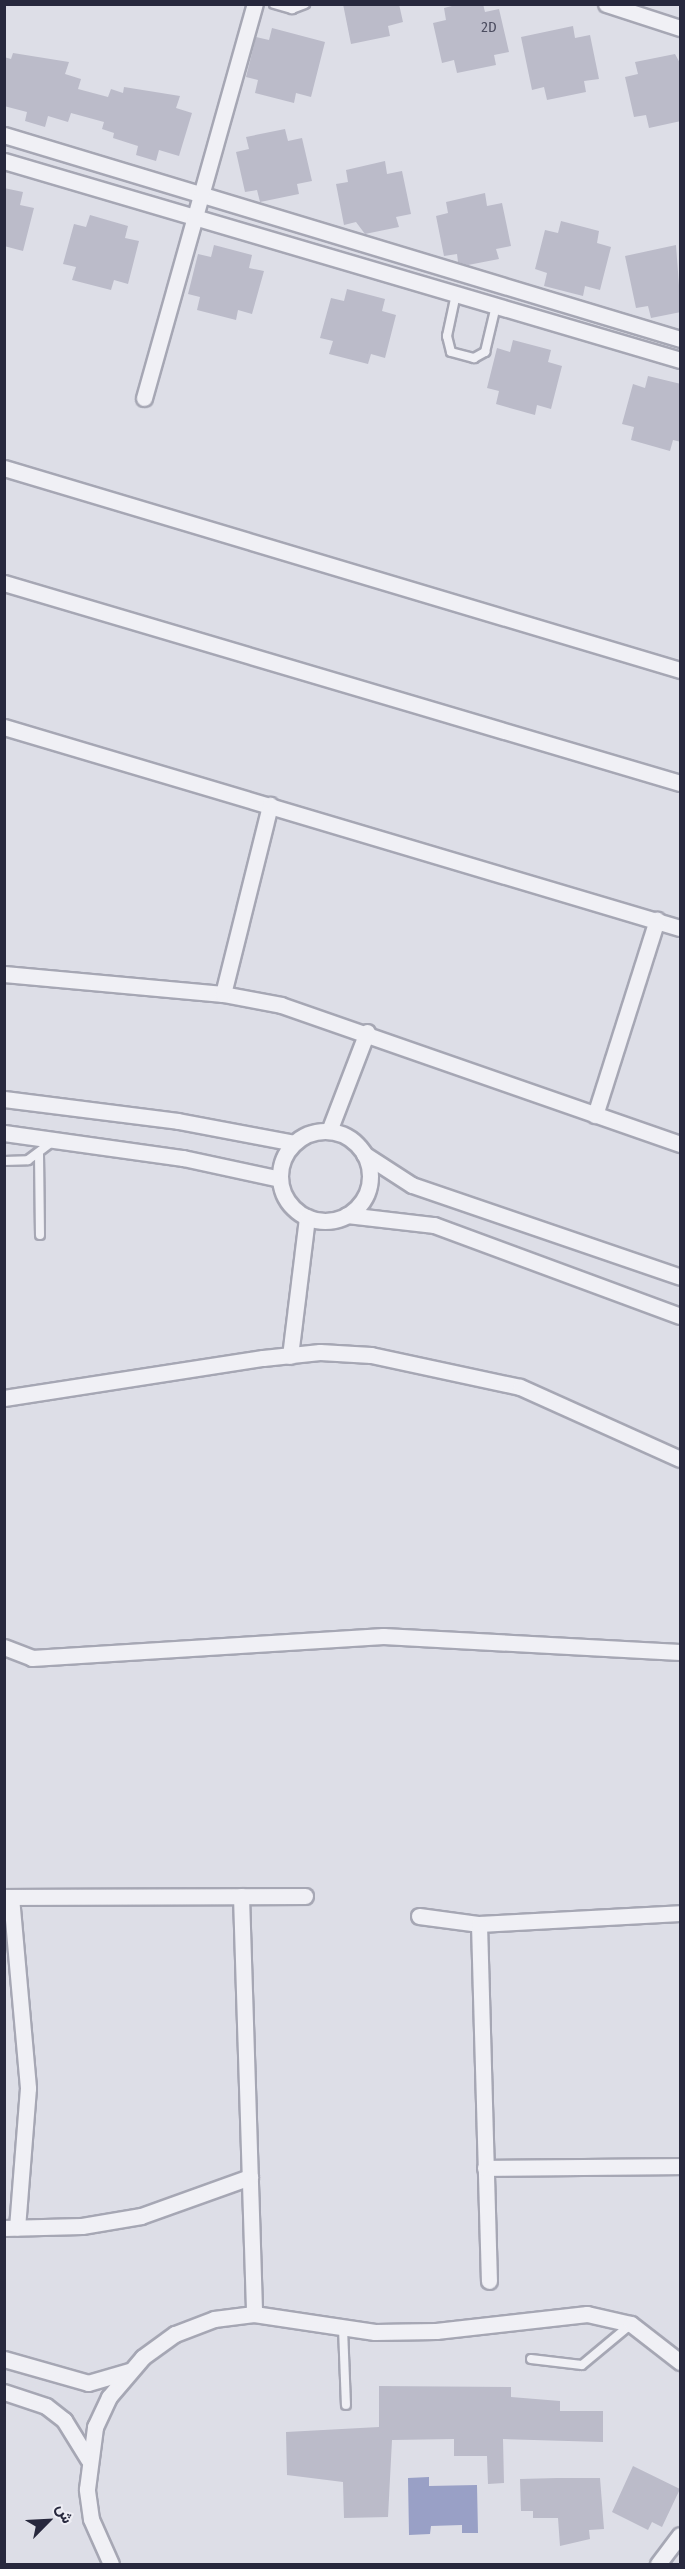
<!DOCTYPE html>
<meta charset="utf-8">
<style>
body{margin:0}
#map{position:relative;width:685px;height:2569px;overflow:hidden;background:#dddee7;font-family:"Fira Sans Condensed",Vazirmatn,sans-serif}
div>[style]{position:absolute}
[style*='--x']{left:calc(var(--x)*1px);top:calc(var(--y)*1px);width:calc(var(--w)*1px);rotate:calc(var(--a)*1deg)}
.water>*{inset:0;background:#99a0c6}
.building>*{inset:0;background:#bbbbc9}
.roads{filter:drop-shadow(2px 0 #a6a7b4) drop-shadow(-2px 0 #a6a7b4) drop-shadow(0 2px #a6a7b4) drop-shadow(0 -2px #a6a7b4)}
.lane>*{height:8px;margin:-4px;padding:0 4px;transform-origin:4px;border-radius:4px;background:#f0f0f5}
.street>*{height:15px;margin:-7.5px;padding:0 7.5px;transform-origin:7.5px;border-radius:7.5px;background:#f0f0f5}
.street>.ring{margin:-7.5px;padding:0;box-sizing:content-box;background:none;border:15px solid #f0f0f5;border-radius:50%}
span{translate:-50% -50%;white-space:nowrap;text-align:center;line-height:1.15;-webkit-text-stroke:4.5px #ededf4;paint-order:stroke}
.number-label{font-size:15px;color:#4c4d60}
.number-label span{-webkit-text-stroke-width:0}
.frame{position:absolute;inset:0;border:6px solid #27283d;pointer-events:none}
.north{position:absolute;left:18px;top:2491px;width:60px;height:60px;-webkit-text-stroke:4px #ededf4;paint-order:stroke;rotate:66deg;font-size:16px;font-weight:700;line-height:24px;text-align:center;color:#27283d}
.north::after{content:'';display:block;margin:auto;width:21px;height:27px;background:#27283d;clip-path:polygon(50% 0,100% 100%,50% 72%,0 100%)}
</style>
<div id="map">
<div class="water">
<i style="clip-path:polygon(429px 2477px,429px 2486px,477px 2485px,478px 2533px,462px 2533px,462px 2525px,431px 2526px,430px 2534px,409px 2535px,408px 2478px)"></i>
</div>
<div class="building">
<i style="clip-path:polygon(343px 4px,399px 4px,403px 22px,388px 26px,390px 36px,351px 44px)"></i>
<i style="clip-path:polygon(460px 4px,483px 4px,485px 12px,499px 9px,509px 52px,494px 55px,496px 65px,457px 73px,454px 60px,442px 63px,433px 23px,446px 20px,444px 8px)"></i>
<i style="clip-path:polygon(573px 26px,575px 38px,590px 35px,599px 79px,584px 81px,586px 92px,547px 100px,544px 87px,532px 90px,521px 37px)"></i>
<i style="clip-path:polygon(272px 28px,325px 42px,311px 97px,296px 93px,294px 103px,255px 93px,258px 80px,246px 77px,256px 37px,269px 40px)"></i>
<i style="clip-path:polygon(13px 53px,69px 62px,65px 74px,81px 79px,78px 89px,108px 97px,111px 89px,123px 93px,124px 87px,180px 96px,176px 108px,192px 113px,179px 156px,159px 150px,156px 161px,136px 155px,138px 146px,113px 138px,114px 133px,102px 129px,104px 122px,71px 113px,68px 122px,48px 116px,45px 127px,25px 121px,27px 112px,4px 106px,4px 57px,11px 59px)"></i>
<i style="clip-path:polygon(675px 54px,681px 65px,681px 121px,649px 128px,646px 115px,634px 117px,625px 77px,638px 74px,635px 62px)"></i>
<i style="clip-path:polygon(285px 129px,288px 141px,302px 138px,312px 181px,297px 184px,299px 194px,260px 202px,257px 190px,245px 192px,236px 152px,249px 149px,246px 137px)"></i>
<i style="clip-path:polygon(385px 161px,387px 174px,402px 171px,411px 214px,396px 217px,399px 227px,365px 234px,356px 222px,344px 225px,336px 184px,348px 182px,346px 170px)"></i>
<i style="clip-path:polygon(4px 188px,23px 192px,20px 205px,34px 208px,23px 251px,4px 246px)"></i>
<i style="clip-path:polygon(485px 193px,487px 206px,502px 203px,511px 246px,496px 249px,499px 259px,468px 265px,458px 262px,457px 254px,444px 256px,436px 216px,448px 213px,446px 202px)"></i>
<i style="clip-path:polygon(90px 215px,128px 226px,125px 238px,139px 241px,128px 284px,114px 280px,111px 290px,72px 280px,76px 267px,63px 264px,74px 224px,86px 227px)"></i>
<i style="clip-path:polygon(561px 221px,599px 231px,597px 243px,611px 247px,600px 290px,585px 286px,583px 296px,544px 286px,547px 273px,535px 269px,545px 230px,558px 233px)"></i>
<i style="clip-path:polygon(214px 245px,252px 255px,249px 268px,264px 271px,252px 314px,238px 310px,236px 320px,197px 310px,200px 297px,188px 294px,198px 254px,211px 257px)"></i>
<i style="clip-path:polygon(676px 245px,681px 312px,651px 318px,648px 306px,636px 308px,625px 256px)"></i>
<i style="clip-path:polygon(347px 289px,385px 299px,382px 311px,396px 315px,385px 358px,371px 354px,368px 364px,329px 354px,333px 341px,320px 338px,331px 298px,344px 301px)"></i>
<i style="clip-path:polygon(513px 340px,551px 350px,548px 362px,562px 366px,551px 409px,537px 405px,535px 415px,496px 404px,499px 391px,487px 388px,497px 348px,510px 352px)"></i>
<i style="clip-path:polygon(648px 376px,681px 384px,681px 442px,673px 440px,670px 451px,631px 440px,634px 427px,622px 424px,633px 384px,645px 388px)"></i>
<i style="clip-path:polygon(379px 2386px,511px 2387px,511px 2397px,560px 2401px,560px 2411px,603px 2411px,603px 2442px,503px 2439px,504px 2483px,488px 2484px,487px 2456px,454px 2456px,454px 2439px,392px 2440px,388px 2517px,344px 2518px,343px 2482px,287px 2475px,286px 2432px,379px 2427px)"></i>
<i style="clip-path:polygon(633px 2466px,680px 2489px,662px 2527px,652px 2522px,648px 2530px,612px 2512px)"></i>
<i style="clip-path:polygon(557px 2478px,600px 2478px,604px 2529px,589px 2530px,590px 2539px,560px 2546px,558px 2518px,533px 2518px,533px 2511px,521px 2511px,520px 2479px)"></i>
</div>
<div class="roads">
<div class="lane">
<i style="--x:274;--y:4;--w:19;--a:16"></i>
<i style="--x:292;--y:9;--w:14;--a:-21"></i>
<i style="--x:456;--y:294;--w:43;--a:102.1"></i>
<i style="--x:447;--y:336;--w:16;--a:76"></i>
<i style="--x:451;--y:352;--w:24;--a:15"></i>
<i style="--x:474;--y:358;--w:13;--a:-29"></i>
<i style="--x:485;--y:352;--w:47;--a:-76.6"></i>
<i style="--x:39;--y:1154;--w:81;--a:89.3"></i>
<i style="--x:4;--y:1161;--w:24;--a:-2"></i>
<i style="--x:28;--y:1160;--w:31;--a:-37"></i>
<i style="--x:343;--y:2328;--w:77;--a:87.8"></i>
<i style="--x:531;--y:2359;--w:51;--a:6.7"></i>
<i style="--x:582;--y:2365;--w:62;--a:-39.8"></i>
</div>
<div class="street">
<i style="--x:606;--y:4;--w:78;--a:18"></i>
<i style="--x:4;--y:135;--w:706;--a:16.79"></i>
<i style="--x:4;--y:161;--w:705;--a:16.4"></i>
<i style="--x:144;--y:398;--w:409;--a:-74.3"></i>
<i style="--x:4;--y:468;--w:706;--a:16.64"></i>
<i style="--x:4;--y:583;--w:705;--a:16.48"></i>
<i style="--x:4;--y:727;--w:705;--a:16.56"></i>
<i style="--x:4;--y:974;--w:220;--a:5.2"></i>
<i style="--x:223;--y:994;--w:59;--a:10.7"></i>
<i style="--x:281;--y:1005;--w:423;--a:19.2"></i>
<i style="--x:223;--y:994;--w:195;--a:-76"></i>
<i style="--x:4;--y:1099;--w:175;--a:7.2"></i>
<i style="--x:178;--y:1121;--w:118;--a:10.7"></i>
<i style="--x:595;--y:1115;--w:205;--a:-72.4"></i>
<i style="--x:329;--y:1131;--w:106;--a:-69"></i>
<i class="ring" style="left:280px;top:1131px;width:75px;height:75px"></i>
<i style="--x:4;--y:1133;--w:181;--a:8"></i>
<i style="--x:183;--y:1158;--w:99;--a:12.2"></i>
<i style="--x:364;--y:1154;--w:57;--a:32.9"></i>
<i style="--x:412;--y:1185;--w:283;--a:18.9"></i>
<i style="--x:347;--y:1215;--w:88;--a:6.6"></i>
<i style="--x:434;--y:1225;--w:262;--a:20.3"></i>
<i style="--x:290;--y:1356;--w:140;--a:-83"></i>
<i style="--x:4;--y:1398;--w:262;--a:-8.8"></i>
<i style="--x:263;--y:1358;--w:57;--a:-6"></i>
<i style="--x:320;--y:1352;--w:51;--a:3.4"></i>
<i style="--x:371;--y:1355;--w:152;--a:12.1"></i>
<i style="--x:520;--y:1387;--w:175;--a:24.2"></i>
<i style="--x:4;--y:1647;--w:30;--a:21"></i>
<i style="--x:32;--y:1658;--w:352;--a:-3.6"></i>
<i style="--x:383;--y:1636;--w:297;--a:3.1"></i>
<i style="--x:241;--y:1896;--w:418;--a:88.2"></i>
<i style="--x:4;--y:1897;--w:301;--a:-0.2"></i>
<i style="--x:11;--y:1897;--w:192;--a:84.9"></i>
<i style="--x:28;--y:2088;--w:140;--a:94.5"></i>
<i style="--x:419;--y:1916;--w:61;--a:7.6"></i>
<i style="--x:479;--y:1924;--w:201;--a:-3.1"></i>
<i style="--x:479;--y:1924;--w:357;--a:88.4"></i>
<i style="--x:485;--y:2168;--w:195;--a:-0.6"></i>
<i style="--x:4;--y:2228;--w:78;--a:-1.5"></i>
<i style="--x:82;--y:2226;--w:60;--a:-9.6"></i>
<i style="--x:141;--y:2216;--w:116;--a:-19.7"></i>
<i style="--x:4;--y:2359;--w:87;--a:15.9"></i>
<i style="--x:88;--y:2383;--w:43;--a:-16.3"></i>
<i style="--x:4;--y:2392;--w:44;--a:18.4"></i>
<i style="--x:46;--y:2406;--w:23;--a:38"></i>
<i style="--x:64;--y:2420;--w:46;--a:58.4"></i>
<i style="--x:111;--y:2564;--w:49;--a:-114"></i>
<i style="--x:91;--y:2519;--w:30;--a:-98"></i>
<i style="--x:87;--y:2489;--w:63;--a:-82.6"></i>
<i style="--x:95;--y:2427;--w:33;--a:-65"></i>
<i style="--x:109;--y:2397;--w:52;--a:-49.6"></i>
<i style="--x:143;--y:2357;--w:39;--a:-36"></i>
<i style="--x:175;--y:2334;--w:42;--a:-21"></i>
<i style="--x:214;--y:2319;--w:40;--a:-7.1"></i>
<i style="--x:254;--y:2314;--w:122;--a:8.5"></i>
<i style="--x:375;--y:2332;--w:61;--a:-0.9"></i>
<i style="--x:436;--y:2331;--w:152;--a:-6.4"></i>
<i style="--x:587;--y:2314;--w:45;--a:12.8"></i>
<i style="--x:631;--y:2324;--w:62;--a:37.8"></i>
<i style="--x:658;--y:2564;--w:36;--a:-53"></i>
</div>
</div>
<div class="number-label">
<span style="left:489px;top:28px">2D</span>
</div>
<div class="frame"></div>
<div class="north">ش</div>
</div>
